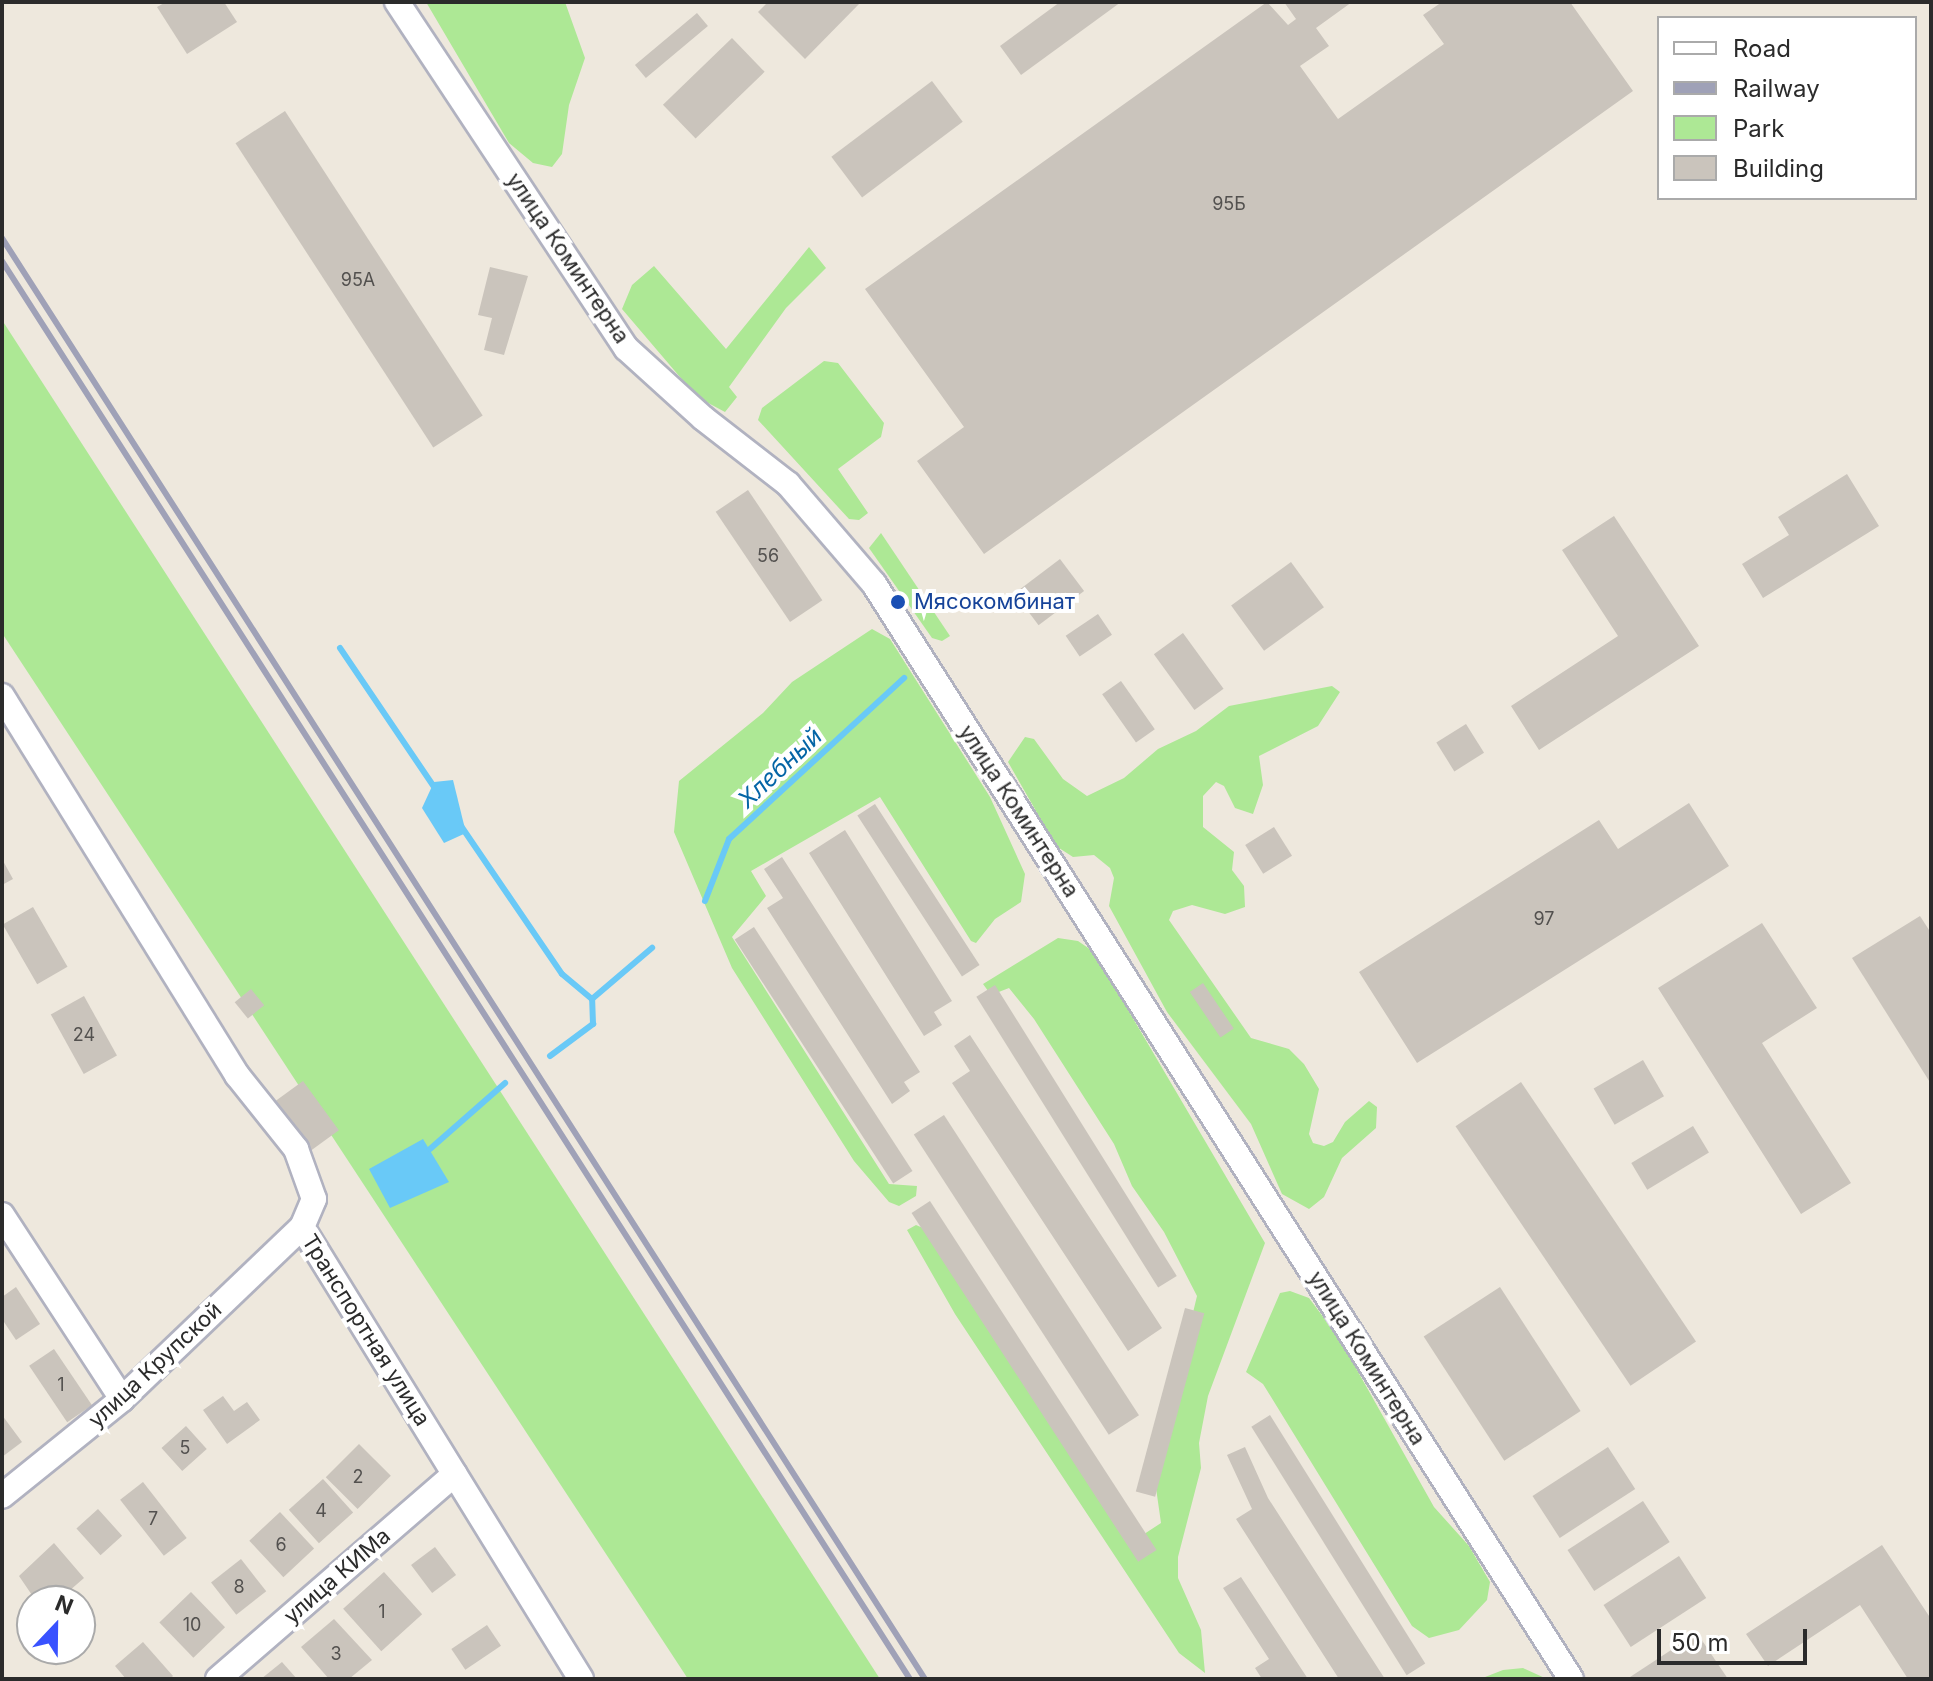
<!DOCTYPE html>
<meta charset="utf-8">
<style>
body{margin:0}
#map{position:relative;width:1933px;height:1681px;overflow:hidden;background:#eee8dd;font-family:Inter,sans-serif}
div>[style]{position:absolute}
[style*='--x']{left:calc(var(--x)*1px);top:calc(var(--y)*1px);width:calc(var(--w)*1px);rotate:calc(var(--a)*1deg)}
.green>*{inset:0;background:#ade895}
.water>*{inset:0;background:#69c9f7}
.stream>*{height:6px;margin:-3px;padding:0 3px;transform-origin:3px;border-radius:3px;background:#69c9f7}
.building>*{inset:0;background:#cac4bc;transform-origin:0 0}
.roads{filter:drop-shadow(2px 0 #b1b2c0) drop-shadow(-2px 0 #b1b2c0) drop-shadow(0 2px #b1b2c0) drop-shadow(0 -2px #b1b2c0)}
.minor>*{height:24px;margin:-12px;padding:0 12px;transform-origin:12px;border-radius:12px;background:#fff}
.rail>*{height:6px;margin:-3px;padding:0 3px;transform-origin:3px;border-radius:3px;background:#9fa1b7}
.dots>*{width:22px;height:22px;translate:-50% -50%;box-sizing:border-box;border:4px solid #fff;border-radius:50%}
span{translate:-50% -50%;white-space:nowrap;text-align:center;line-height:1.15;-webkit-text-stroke:8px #fff;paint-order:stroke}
.number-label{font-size:18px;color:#53514f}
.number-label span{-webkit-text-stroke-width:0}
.street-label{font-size:22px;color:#2b2b2b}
.transit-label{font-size:22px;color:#164399}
.left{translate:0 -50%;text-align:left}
.water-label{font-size:24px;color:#0465a6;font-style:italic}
.frame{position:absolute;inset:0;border:4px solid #2b2b2b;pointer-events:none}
.legend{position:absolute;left:1657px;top:16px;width:260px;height:184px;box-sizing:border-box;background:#fff;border:2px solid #aaa;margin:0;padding:10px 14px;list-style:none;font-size:24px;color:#2b2b2b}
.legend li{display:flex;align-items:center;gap:16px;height:40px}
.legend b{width:40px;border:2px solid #aaa}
.north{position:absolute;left:16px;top:1585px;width:80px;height:80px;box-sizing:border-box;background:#fff;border:2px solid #aaa;border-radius:50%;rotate:22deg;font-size:22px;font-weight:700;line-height:32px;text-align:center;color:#2b2b2b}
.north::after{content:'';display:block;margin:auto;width:28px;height:36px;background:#3952ff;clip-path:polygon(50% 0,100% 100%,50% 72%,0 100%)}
.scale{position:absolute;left:1657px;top:1629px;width:150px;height:36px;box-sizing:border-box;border:4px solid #2b2b2b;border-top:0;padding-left:10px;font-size:24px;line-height:28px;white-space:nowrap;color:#2b2b2b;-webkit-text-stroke:6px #fff;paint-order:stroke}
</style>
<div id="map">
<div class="green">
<i style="clip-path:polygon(426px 2px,565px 2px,585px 58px,569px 105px,562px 154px,552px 167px,533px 163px,509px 143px)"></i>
<i style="clip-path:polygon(809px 247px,826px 268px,786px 308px,729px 387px,737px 397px,725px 412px,697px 397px,622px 309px,632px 285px,654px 266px,726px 349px)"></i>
<i style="clip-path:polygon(2px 320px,880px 1679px,688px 1679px,2px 633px)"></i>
<i style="clip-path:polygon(824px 361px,838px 363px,884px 423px,881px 437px,838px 469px,868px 513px,859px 520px,849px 519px,758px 420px,762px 408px)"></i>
<i style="clip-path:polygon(881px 533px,950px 636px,942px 641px,932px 638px,869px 548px)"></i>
<i style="clip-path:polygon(872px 629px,890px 639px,990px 797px,1025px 874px,1021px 902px,995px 919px,976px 943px,971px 941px,880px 797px,751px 871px,766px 896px,732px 937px,889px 1184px,917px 1186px,916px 1196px,899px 1206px,889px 1202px,854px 1161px,732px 968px,674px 832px,679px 781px,763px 713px,792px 682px)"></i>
<i style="clip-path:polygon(1332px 686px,1340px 692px,1318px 726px,1259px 756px,1263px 785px,1253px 814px,1235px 808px,1224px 786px,1216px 782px,1203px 796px,1203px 827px,1234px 852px,1232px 870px,1244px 886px,1245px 907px,1225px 914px,1192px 905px,1173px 911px,1169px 920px,1251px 1038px,1289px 1049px,1304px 1064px,1319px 1089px,1309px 1134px,1313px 1143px,1324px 1146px,1333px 1142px,1345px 1122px,1369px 1101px,1377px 1107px,1376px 1128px,1342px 1158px,1324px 1197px,1309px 1209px,1282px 1194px,1251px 1124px,1167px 1012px,1109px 906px,1114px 878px,1110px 868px,1094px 855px,1073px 857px,1056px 846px,1008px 762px,1025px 737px,1034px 739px,1063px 779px,1087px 796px,1124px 778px,1158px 749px,1196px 731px,1229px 706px)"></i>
<i style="clip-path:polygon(1058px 938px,1078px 941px,1094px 952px,1265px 1243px,1208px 1396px,1199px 1443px,1201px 1468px,1178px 1557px,1178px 1578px,1201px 1630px,1205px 1673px,1179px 1653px,955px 1314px,907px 1230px,916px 1225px,930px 1231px,1135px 1540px,1161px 1523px,1154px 1474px,1197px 1296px,1164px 1232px,1132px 1186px,1114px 1144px,1034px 1019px,1009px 988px,991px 995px,983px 984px)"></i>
<i style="clip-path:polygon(1290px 1291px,1309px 1298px,1339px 1338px,1434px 1507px,1469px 1546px,1490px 1582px,1487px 1600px,1459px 1630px,1429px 1638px,1412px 1626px,1263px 1384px,1246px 1372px,1280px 1293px)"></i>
<i style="clip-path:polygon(1523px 1668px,1547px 1679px,1480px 1679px,1503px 1670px)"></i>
</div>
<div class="water">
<i style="clip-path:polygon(453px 780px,466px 833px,444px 843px,422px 808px,434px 782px)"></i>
<i style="clip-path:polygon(423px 1139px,449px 1182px,390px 1208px,369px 1169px)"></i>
</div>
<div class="stream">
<i style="--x:340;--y:648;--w:173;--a:55.9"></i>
<i style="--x:461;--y:826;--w:179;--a:55.7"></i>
<i style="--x:562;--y:974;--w:39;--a:40"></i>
<i style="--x:705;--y:901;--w:66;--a:-68.8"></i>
<i style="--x:729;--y:839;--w:238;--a:-42.6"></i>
<i style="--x:550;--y:1056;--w:54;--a:-36.7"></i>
<i style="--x:593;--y:1024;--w:25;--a:-92"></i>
<i style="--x:592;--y:999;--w:79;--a:-40.4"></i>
<i style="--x:430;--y:1149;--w:100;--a:-41.3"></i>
</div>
<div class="building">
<i style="clip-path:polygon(166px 2px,224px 2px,237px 22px,187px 54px,157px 7px)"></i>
<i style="clip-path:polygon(768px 2px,861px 2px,805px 59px,758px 12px)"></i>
<i style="clip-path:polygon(1060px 2px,1121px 2px,1021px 75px,1000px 46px)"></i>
<i style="clip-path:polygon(1267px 2px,1288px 25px,1296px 19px,1284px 2px,1352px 2px,1316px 28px,1329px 46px,1300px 66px,1338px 119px,1444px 44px,1423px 15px,1442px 2px,1570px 2px,1633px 91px,984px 554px,917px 461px,964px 427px,865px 289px)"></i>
<i style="left:697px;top:13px;width:17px;height:81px;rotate:50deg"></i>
<i style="left:732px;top:38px;width:47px;height:96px;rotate:46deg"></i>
<i style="left:932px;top:81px;width:51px;height:126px;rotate:53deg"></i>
<i style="left:285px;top:111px;width:363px;height:59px;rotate:57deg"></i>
<i style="clip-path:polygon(490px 267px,528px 276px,504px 355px,484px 350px,492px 318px,478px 315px)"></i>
<i style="clip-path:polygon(1847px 474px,1879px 526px,1763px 598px,1742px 564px,1789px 535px,1778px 517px)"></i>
<i style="left:748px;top:490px;width:133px;height:39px;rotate:56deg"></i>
<i style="clip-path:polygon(1614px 516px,1699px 646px,1539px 750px,1511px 706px,1618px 636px,1562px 550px)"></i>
<i style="left:1060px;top:559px;width:40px;height:57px;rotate:53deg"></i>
<i style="left:1291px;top:562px;width:56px;height:74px;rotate:54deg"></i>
<i style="left:1098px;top:614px;width:25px;height:39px;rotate:56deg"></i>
<i style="left:1183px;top:633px;width:69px;height:36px;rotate:54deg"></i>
<i style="left:1121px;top:681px;width:59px;height:23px;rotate:55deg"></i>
<i style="left:1466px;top:724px;width:34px;height:35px;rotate:58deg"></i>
<i style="clip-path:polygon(1689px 803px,1729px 866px,1417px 1063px,1359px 972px,1599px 820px,1618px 849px)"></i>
<i style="left:875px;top:804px;width:192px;height:21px;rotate:57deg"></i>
<i style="left:1274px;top:827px;width:34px;height:34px;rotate:58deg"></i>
<i style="clip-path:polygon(845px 830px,952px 1001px,934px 1012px,942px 1025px,924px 1036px,809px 853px)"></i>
<i style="clip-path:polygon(782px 857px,920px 1072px,904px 1082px,910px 1091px,892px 1104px,767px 908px,783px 898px,764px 869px)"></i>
<i style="clip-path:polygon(2px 859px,13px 879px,2px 885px)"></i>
<i style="left:33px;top:907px;width:69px;height:35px;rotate:60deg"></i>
<i style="clip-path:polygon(1920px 916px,1931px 933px,1931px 1084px,1852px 958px)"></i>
<i style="clip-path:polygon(1762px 923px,1817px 1008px,1762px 1043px,1851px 1183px,1801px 1214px,1658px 988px)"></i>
<i style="left:754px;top:927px;width:291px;height:23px;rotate:57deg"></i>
<i style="left:1203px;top:983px;width:55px;height:16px;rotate:56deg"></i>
<i style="left:995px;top:985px;width:343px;height:22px;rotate:58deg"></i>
<i style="left:251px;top:989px;width:21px;height:21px;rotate:51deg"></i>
<i style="left:84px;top:996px;width:68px;height:38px;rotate:61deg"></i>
<i style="clip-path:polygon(970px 1035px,1162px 1328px,1128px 1351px,952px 1083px,970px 1071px,954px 1046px)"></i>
<i style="left:1643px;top:1060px;width:42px;height:57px;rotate:60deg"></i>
<i style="left:303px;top:1081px;width:61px;height:34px;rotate:54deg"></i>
<i style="left:1521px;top:1082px;width:313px;height:79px;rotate:56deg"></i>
<i style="left:944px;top:1115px;width:358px;height:36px;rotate:57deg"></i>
<i style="left:1693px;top:1126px;width:31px;height:72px;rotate:59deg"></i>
<i style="left:930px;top:1201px;width:416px;height:22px;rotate:57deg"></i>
<i style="clip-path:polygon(16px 1287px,40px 1324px,16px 1340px,2px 1319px,2px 1297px)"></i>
<i style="left:1500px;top:1287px;width:148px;height:91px;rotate:57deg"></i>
<i style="left:1185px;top:1308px;width:20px;height:190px;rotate:15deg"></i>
<i style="left:54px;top:1349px;width:68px;height:30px;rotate:56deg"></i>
<i style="clip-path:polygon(223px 1396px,234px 1411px,247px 1402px,260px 1420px,227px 1444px,203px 1410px)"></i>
<i style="clip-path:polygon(2px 1415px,22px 1442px,2px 1457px)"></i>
<i style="left:1270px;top:1415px;width:293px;height:22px;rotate:58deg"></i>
<i style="left:186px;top:1426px;width:31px;height:33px;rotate:48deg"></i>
<i style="left:359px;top:1444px;width:45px;height:47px;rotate:45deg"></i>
<i style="clip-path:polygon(1245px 1447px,1268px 1498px,1385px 1679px,1339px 1679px,1236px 1519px,1252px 1509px,1227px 1455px)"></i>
<i style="left:1608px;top:1447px;width:50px;height:90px;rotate:57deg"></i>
<i style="left:323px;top:1479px;width:45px;height:46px;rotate:48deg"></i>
<i style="left:143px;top:1482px;width:71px;height:29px;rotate:52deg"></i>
<i style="left:1643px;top:1501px;width:49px;height:90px;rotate:57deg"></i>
<i style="left:98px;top:1509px;width:36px;height:29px;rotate:48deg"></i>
<i style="left:280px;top:1512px;width:50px;height:42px;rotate:47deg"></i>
<i style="clip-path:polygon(54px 1543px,84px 1578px,61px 1598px,64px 1601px,36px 1601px,19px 1576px)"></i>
<i style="clip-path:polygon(1882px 1545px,1931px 1619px,1931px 1679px,1908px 1679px,1860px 1605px,1768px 1666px,1746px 1634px)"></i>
<i style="left:435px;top:1547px;width:35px;height:30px;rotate:53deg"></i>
<i style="left:1679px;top:1556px;width:50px;height:90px;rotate:57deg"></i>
<i style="left:241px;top:1559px;width:41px;height:38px;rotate:52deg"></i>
<i style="left:384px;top:1572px;width:57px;height:55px;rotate:48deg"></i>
<i style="clip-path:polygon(1241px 1577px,1308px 1679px,1262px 1679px,1255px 1668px,1269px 1659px,1223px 1588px)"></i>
<i style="left:191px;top:1592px;width:49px;height:44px;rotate:46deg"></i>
<i style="clip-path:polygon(334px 1619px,372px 1660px,349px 1679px,329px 1679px,301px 1647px)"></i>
<i style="left:487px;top:1625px;width:25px;height:43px;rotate:56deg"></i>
<i style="clip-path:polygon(1697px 1633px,1728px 1679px,1627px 1679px)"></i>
<i style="clip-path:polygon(143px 1642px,173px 1676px,170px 1679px,126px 1679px,115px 1666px)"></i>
<i style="clip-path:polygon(282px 1662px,297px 1679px,261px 1679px)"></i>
</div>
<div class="roads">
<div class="minor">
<i style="--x:397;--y:2;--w:415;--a:56.5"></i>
<i style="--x:626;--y:348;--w:104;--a:42.3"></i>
<i style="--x:703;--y:418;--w:108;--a:37.8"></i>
<i style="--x:788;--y:484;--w:132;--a:49.3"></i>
<i style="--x:874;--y:584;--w:1298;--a:57.52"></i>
<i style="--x:2;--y:696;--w:446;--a:58.2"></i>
<i style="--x:237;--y:1075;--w:95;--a:51.4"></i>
<i style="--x:296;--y:1149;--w:53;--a:70.2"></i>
<i style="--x:314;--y:1199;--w:30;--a:113"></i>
<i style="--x:302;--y:1227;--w:531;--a:58.31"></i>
<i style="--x:2;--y:1215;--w:220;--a:56.9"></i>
<i style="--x:2;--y:1496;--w:154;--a:-38.9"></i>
<i style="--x:122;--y:1399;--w:249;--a:-43.7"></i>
<i style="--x:218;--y:1679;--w:313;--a:-40.9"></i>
</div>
</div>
<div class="rail">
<i style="--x:2;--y:238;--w:1711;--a:57.36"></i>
<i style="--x:2;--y:261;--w:1684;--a:57.37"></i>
</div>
<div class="dots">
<i style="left:898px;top:602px;background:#1a4fb4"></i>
</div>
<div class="number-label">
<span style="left:1229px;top:204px">95Б</span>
<span style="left:358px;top:280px">95А</span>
<span style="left:768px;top:556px">56</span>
<span style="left:1544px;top:919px">97</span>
<span style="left:84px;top:1035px">24</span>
<span style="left:61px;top:1385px">1</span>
<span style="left:185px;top:1448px">5</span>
<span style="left:358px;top:1477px">2</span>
<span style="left:321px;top:1511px">4</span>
<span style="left:153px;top:1519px">7</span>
<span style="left:281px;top:1545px">6</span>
<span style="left:239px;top:1587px">8</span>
<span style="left:382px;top:1612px">1</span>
<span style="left:192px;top:1625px">10</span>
<span style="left:336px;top:1654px">3</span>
</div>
<div class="street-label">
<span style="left:568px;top:258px;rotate:56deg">улица Коминтерна</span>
<span style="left:1019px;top:811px;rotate:57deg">улица Коминтерна</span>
<span style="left:366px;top:1330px;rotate:58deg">Транспортная улица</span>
<span style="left:1367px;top:1358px;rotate:58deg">улица Коминтерна</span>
<span style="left:155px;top:1365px;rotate:-43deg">улица Крупской</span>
<span style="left:337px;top:1576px;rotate:-41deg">улица КИМа</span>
</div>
<div class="transit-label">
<span class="left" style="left:914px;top:602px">Мясокомбинат</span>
</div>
<div class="water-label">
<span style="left:780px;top:768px;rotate:-43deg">Хлебный</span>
</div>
<div class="frame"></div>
<ul class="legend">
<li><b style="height:10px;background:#fff"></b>Road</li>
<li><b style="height:10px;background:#9fa1b7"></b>Railway</li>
<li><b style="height:22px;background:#ade895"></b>Park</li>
<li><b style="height:22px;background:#cac4bc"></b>Building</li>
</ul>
<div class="north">N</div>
<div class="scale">50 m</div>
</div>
